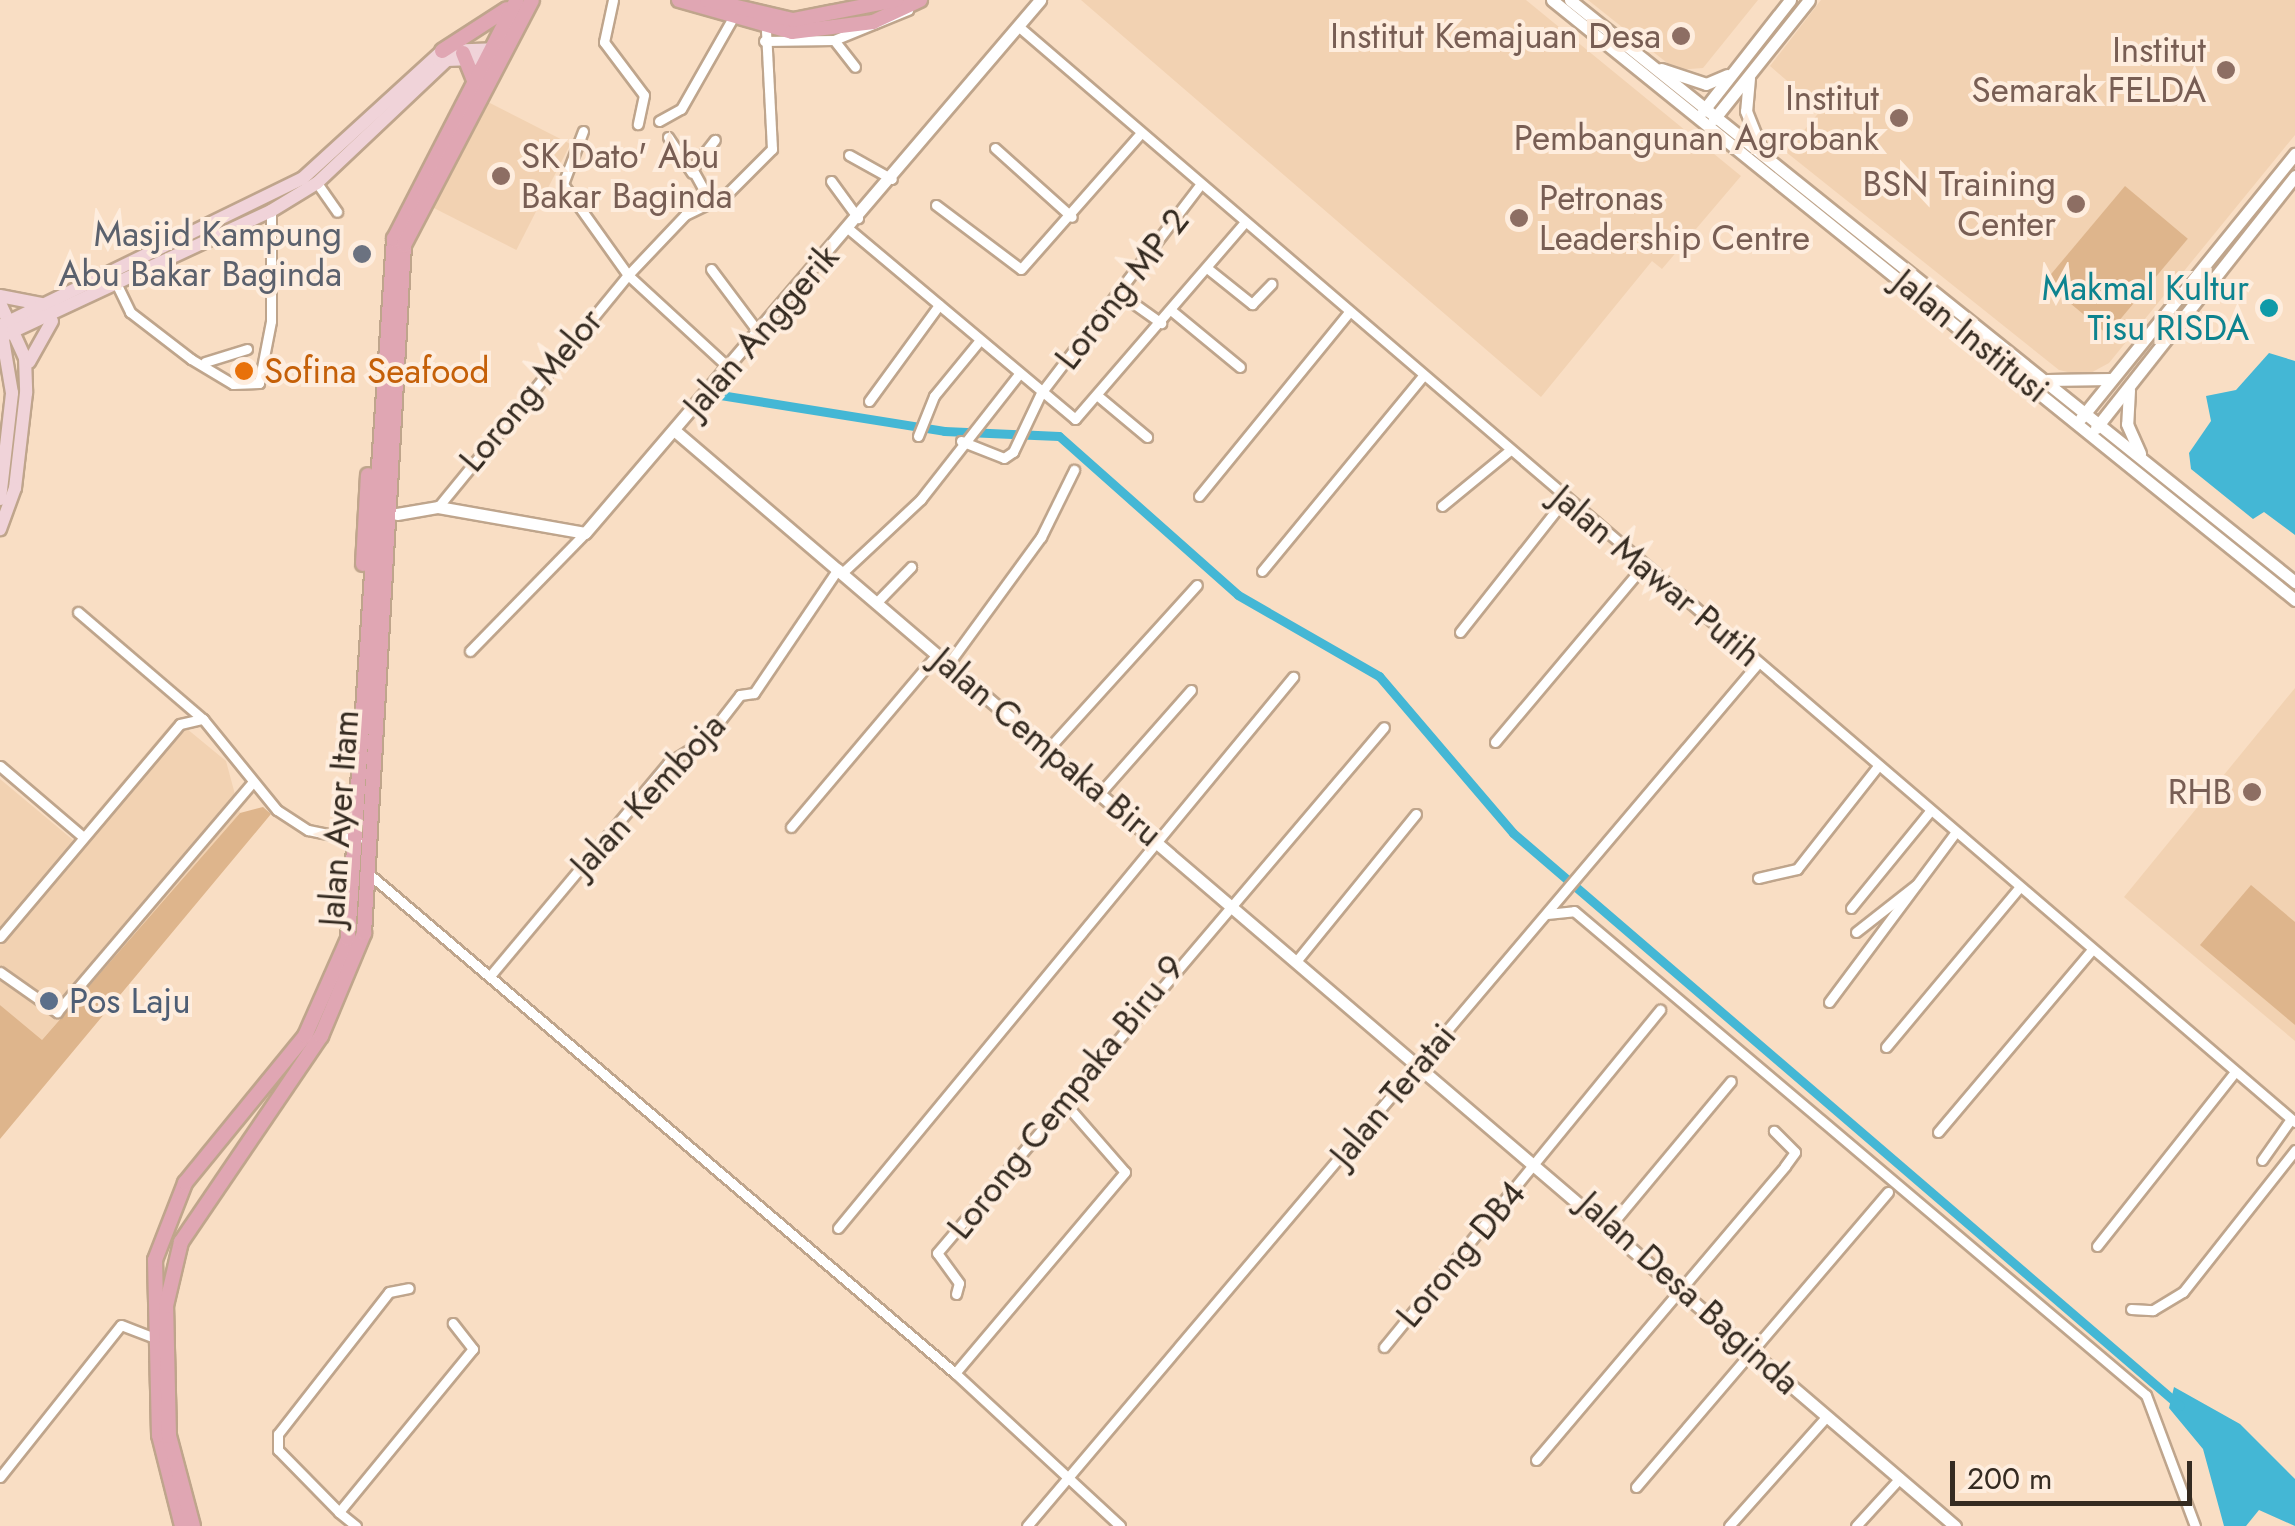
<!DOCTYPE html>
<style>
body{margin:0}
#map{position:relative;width:2295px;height:1526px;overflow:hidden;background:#f9dec4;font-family:Jost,sans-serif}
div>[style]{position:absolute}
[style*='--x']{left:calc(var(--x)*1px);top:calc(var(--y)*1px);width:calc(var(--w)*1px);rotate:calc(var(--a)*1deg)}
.built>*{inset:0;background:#f2d2b2;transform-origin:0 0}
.green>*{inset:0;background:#deb58c;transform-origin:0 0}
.water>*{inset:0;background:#44b7d5}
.canal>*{height:9px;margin:-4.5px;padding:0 4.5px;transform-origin:4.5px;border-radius:4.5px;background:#44b7d5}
.roads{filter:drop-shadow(2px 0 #bfa58c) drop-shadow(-2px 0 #bfa58c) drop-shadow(0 2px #bfa58c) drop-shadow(0 -2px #bfa58c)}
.minor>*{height:9px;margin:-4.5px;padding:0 4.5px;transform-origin:4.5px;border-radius:4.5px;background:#fff}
.tertiary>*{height:11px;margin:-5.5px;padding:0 5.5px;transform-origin:5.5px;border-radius:5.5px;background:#fff}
.secondary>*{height:12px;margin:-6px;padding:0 6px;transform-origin:6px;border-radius:6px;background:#f0d3d9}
.primary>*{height:14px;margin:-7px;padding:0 7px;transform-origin:7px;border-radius:7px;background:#e0a6b3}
.dots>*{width:28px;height:28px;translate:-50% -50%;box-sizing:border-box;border:5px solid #feedde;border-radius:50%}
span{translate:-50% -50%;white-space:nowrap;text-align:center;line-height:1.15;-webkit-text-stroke:8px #feedde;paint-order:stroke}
.education-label{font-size:35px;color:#785e54}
.right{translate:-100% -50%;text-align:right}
.left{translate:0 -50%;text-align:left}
.worship-label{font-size:35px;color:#5b616d}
.culture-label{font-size:35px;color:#0d838f}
.street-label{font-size:35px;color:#352b21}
.food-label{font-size:35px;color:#c56008}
.service-label{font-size:35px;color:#4e5e75}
.scale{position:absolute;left:1950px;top:1461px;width:242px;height:45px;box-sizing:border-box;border:5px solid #352b21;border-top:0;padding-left:12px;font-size:30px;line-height:35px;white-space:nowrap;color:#352b21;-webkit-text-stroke:8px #feedde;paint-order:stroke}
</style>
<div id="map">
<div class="built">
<i style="clip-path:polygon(1081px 0,1526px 0,1741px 176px,1662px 269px,1652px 261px,1541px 397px)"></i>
<i style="clip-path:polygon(1588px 0,1758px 0,1703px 68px,1676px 70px)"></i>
<i style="clip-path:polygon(1821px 0,2295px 0,2295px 135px,2109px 363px,2085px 376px,2059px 370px,1786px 152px,1821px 110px,1770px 66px)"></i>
<i style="left:484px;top:100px;width:97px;height:119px;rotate:27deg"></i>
<i style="clip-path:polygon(2295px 688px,2295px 1041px,2124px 897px)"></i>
<i style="clip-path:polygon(175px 719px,226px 761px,240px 813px,41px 1041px,0 1005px,0 779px,73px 840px)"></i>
</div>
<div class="green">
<i style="left:2125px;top:186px;width:82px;height:125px;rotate:40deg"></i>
<i style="clip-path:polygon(263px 807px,271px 814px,0 1139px,0 1005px,42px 1040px,240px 813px)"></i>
<i style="clip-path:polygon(2251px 885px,2295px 922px,2295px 1025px,2200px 945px)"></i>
</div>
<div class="water">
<i style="clip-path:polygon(2269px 353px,2295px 361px,2295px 535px,2264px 512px,2253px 519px,2191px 469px,2189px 453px,2211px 421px,2206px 396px,2236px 390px)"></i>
<i style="clip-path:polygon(2174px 1387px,2240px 1424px,2295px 1479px,2295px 1526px,2259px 1510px,2246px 1526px,2224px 1526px,2203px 1449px,2169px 1408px)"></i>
</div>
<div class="canal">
<i style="--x:714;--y:394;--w:233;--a:9.1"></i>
<i style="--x:944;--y:431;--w:115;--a:2.5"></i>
<i style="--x:1059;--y:436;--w:239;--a:41.6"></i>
<i style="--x:1238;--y:595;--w:163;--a:29.9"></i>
<i style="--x:1379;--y:676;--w:206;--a:49.5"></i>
<i style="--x:1513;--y:833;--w:879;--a:40.66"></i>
</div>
<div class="roads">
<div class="minor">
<i style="--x:613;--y:0;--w:43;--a:102.1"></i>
<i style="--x:604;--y:42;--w:66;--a:53"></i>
<i style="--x:644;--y:95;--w:30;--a:102"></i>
<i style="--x:1018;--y:26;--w:1683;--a:40.64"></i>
<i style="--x:834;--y:40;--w:34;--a:52"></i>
<i style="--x:764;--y:41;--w:70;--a:-0.8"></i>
<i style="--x:834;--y:40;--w:80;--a:-22.1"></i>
<i style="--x:659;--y:121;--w:25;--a:-29"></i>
<i style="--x:681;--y:109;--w:101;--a:-60.4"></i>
<i style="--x:583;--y:131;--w:57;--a:110.7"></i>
<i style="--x:563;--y:184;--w:112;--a:54.5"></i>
<i style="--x:628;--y:275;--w:137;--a:42.6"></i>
<i style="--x:668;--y:137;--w:43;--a:56.3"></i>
<i style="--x:995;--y:148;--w:103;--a:41.9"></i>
<i style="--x:849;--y:155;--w:49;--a:29.2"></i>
<i style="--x:831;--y:181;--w:46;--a:53.9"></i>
<i style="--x:317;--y:183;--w:35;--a:55"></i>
<i style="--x:710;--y:201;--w:37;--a:-119"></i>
<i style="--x:692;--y:169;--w:37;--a:-52"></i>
<i style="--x:936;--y:205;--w:106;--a:37"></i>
<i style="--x:1021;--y:269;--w:181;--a:-48.6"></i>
<i style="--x:850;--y:230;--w:294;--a:40"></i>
<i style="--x:1075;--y:419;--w:260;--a:-49.2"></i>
<i style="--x:1207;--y:268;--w:58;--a:38.7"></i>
<i style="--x:1252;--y:304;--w:28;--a:-46"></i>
<i style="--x:711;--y:269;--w:80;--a:53.1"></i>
<i style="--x:118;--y:287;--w:28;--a:64"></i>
<i style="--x:130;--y:312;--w:77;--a:37.6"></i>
<i style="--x:191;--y:359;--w:49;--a:30.8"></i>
<i style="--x:233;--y:384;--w:26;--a:-2"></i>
<i style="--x:259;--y:383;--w:63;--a:-79"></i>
<i style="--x:271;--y:321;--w:110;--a:-90"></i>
<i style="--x:1119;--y:293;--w:52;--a:35.5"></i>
<i style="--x:1172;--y:311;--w:88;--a:39.5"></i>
<i style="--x:205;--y:362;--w:44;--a:-17.2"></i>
<i style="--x:1098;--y:396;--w:64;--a:39.9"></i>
<i style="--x:869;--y:401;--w:119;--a:-53.9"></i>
<i style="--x:918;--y:436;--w:43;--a:-68.2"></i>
<i style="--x:934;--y:396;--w:72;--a:-50.6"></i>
<i style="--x:961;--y:441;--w:46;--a:21.6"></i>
<i style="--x:1004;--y:458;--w:11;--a:-34"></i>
<i style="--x:1013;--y:452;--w:65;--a:-64.6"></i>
<i style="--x:1041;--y:393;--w:263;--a:-52.6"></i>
<i style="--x:1199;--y:496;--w:237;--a:-50.8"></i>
<i style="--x:1442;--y:506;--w:87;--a:-39.4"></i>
<i style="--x:438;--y:507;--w:300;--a:-50.7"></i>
<i style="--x:628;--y:275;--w:83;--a:-46.5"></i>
<i style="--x:685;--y:215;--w:46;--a:-26"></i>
<i style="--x:726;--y:195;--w:65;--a:-45"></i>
<i style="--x:772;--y:149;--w:118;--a:-92.9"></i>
<i style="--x:1262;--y:571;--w:253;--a:-50.5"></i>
<i style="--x:842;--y:573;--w:108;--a:-43.1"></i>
<i style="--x:921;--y:499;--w:159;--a:-51.9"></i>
<i style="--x:877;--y:602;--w:49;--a:-45.8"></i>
<i style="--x:78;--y:612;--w:165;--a:40.6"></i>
<i style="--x:203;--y:719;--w:117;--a:50.9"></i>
<i style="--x:277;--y:810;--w:37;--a:33"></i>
<i style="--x:308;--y:830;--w:50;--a:11.5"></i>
<i style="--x:1460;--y:632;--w:169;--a:-51.7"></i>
<i style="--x:470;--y:651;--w:165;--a:-45.7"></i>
<i style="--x:949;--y:663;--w:156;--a:-53.9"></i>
<i style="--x:1041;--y:537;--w:75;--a:-63.8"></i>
<i style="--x:1495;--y:742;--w:230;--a:-49.9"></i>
<i style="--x:1049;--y:748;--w:220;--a:-47.8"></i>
<i style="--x:0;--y:766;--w:109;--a:40.5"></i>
<i style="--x:1101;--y:792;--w:136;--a:-48.6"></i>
<i style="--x:791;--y:827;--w:226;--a:-49.8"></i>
<i style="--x:369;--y:874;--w:770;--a:40.42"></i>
<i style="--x:1758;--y:878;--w:40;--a:-13"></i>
<i style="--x:1797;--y:869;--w:131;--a:-51.8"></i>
<i style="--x:1851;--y:908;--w:125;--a:-50.8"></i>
<i style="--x:1547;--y:914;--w:27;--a:-6"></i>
<i style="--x:1574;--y:911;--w:749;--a:40.24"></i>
<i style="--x:2146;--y:1395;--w:140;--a:69.5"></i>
<i style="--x:1856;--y:932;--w:76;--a:-38.1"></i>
<i style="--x:0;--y:937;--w:279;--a:-49.8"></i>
<i style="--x:180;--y:724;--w:23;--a:-13"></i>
<i style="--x:1298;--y:959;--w:187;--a:-50.9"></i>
<i style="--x:0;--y:972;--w:70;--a:35.1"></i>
<i style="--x:57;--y:1012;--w:299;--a:-49.6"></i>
<i style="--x:490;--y:976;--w:278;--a:-50.1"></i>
<i style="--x:668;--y:763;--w:44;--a:-31.9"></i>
<i style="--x:705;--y:740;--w:57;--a:-52.1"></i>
<i style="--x:740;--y:695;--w:14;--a:-8"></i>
<i style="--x:754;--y:693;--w:150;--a:-55.9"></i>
<i style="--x:1829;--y:1002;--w:211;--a:-53.3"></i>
<i style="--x:1886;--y:1047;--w:207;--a:-50.1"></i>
<i style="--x:1063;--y:1101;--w:94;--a:48.9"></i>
<i style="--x:1125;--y:1172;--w:263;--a:130.2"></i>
<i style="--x:955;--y:1373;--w:225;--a:42.8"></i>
<i style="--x:1938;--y:1132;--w:238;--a:-49.8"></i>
<i style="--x:2262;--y:1160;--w:50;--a:-54.7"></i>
<i style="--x:1611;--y:1225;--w:187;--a:-50.2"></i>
<i style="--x:838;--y:1228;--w:715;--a:-50.45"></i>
<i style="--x:2097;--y:1246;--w:222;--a:-51.6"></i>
<i style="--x:956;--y:1294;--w:11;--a:-75"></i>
<i style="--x:959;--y:1283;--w:37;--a:-126"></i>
<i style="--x:937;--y:1253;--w:690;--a:-49.64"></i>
<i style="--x:2131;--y:1309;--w:22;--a:3"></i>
<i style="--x:2153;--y:1310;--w:35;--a:-31"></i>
<i style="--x:2183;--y:1292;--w:181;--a:-51.7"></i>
<i style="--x:1384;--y:1347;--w:436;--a:-50.7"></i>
<i style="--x:1536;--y:1460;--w:385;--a:-49.7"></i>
<i style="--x:1785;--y:1166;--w:17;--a:-54"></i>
<i style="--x:1795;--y:1152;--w:30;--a:-135"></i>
<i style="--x:0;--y:1477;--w:194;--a:-51.5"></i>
<i style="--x:121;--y:1325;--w:33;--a:21"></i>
<i style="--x:1636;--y:1487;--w:388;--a:-49.5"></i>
<i style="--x:339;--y:1512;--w:87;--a:-134.5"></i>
<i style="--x:278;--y:1450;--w:16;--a:-90"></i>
<i style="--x:278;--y:1434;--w:180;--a:-52"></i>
<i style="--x:389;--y:1292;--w:20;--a:-11"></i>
<i style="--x:356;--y:1526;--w:22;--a:-141"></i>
<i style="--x:339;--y:1512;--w:211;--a:-50.6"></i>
<i style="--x:473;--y:1349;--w:33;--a:-128"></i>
<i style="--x:1027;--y:1526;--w:1131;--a:-49.73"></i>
<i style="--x:1729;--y:1526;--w:147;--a:-48.3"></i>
<i style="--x:1856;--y:1526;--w:65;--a:-47.5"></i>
</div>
<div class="tertiary">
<i style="--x:1552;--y:0;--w:955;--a:38.92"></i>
<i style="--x:1570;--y:0;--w:930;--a:38.76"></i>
<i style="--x:1661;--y:69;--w:47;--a:18.4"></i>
<i style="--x:1706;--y:84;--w:23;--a:-23"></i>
<i style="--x:1749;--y:78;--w:33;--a:95"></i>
<i style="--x:1746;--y:111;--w:43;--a:68.2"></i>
<i style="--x:1703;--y:111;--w:141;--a:-51.9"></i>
<i style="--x:1714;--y:119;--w:152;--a:-51.4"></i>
<i style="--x:2047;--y:380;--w:64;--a:-0.9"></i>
<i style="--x:2129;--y:390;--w:34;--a:93"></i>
<i style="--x:2127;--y:424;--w:32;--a:66"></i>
<i style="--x:2081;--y:418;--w:340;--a:-51"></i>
<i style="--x:2096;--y:428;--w:321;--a:-51.7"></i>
<i style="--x:674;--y:430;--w:1686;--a:40.55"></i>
<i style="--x:397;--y:514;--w:42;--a:-9.7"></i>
<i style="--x:438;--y:507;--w:149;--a:10"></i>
<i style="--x:585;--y:533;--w:701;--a:-49.51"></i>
</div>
<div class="secondary">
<i style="--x:0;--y:296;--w:42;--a:11"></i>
<i style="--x:0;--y:303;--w:60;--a:65.6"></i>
<i style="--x:25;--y:358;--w:35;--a:88"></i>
<i style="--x:26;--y:393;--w:96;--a:96.6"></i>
<i style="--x:15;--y:488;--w:44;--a:110.1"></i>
<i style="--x:0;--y:326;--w:336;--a:-26"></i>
<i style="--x:302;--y:179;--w:190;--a:-42.4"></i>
<i style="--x:442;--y:51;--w:60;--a:-1.9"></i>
<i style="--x:5;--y:335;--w:293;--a:-25"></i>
<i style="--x:271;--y:211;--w:54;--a:-31.3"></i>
<i style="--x:317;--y:183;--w:179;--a:-43.4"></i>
<i style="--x:447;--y:60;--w:50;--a:-2.3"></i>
<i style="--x:29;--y:362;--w:47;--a:-60.7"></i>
<i style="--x:0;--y:499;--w:107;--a:-83.5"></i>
<i style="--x:12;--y:393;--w:66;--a:-99.6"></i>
</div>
<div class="primary">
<i style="--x:679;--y:0;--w:117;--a:15.8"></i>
<i style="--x:792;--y:32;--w:82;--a:-7"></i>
<i style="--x:873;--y:22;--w:52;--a:-25.1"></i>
<i style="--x:707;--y:0;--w:88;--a:13.1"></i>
<i style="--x:793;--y:20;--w:105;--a:-11"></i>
<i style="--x:442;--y:51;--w:77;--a:-32.9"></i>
<i style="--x:463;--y:53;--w:29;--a:68"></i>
<i style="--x:363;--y:564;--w:89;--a:-86.8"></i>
<i style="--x:182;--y:1526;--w:94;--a:-104.2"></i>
<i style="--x:159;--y:1435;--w:175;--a:-91.3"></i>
<i style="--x:155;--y:1260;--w:83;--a:-68.7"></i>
<i style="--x:185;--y:1183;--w:190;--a:-50.8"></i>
<i style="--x:305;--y:1036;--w:106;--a:-66.1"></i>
<i style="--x:348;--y:939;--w:702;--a:-86.24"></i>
<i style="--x:394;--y:239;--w:269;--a:-62.8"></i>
<i style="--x:193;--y:1526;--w:93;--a:-104.9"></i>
<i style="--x:169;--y:1436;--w:130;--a:-91.3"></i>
<i style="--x:166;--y:1306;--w:66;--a:-76.8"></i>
<i style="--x:181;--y:1242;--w:249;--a:-55.8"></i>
<i style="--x:321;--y:1036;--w:112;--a:-67.3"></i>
<i style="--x:364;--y:933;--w:689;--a:-86.67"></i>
<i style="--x:404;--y:245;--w:276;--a:-62.4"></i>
</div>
</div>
<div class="dots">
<i style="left:1681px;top:36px;background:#8d6e63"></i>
<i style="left:2226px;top:70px;background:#8d6e63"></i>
<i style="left:1899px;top:118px;background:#8d6e63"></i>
<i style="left:501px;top:176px;background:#8d6e63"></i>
<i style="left:2076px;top:204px;background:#8d6e63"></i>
<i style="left:1519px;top:218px;background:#8d6e63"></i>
<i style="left:362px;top:254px;background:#6b7280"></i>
<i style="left:2269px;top:308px;background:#0f9aa8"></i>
<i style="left:244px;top:371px;background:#e8710a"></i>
<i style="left:2252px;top:792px;background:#8d6e63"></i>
<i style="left:49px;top:1001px;background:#5c6f8a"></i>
</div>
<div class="education-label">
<span class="right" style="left:1661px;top:36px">Institut Kemajuan Desa</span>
<span class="right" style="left:2206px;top:70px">Institut<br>Semarak FELDA</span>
<span class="right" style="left:1879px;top:118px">Institut<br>Pembangunan Agrobank</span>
<span class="left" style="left:521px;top:176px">SK Dato' Abu<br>Bakar Baginda</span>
<span class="right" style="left:2056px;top:204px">BSN Training<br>Center</span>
<span class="left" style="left:1539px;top:218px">Petronas<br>Leadership Centre</span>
<span class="right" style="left:2232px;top:792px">RHB</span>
</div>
<div class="worship-label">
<span class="right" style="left:342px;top:254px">Masjid Kampung<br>Abu Bakar Baginda</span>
</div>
<div class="culture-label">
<span class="right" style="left:2249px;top:308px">Makmal Kultur<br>Tisu RISDA</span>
</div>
<div class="street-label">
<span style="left:1122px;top:289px;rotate:-52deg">Lorong MP 2</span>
<span style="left:761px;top:331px;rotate:-49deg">Jalan Anggerik</span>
<span style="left:1971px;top:336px;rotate:39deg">Jalan Institusi</span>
<span style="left:531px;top:390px;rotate:-50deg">Lorong Melor</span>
<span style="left:1656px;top:576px;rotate:40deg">Jalan Mawar Putih</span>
<span style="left:1047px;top:747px;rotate:40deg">Jalan Cempaka Biru</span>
<span style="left:648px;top:795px;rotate:-47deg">Jalan Kemboja</span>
<span style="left:339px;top:818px;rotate:-86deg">Jalan Ayer Itam</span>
<span style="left:1393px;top:1095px;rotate:-50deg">Jalan Teratai</span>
<span style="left:1066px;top:1097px;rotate:-51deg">Lorong Cempaka Biru 9</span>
<span style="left:1461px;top:1254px;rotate:-50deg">Lorong DB4</span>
<span style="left:1689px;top:1293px;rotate:42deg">Jalan Desa Baginda</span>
</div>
<div class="food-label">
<span class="left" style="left:264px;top:371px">Sofina Seafood</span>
</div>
<div class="service-label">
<span class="left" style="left:69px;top:1001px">Pos Laju</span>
</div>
<div class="scale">200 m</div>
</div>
